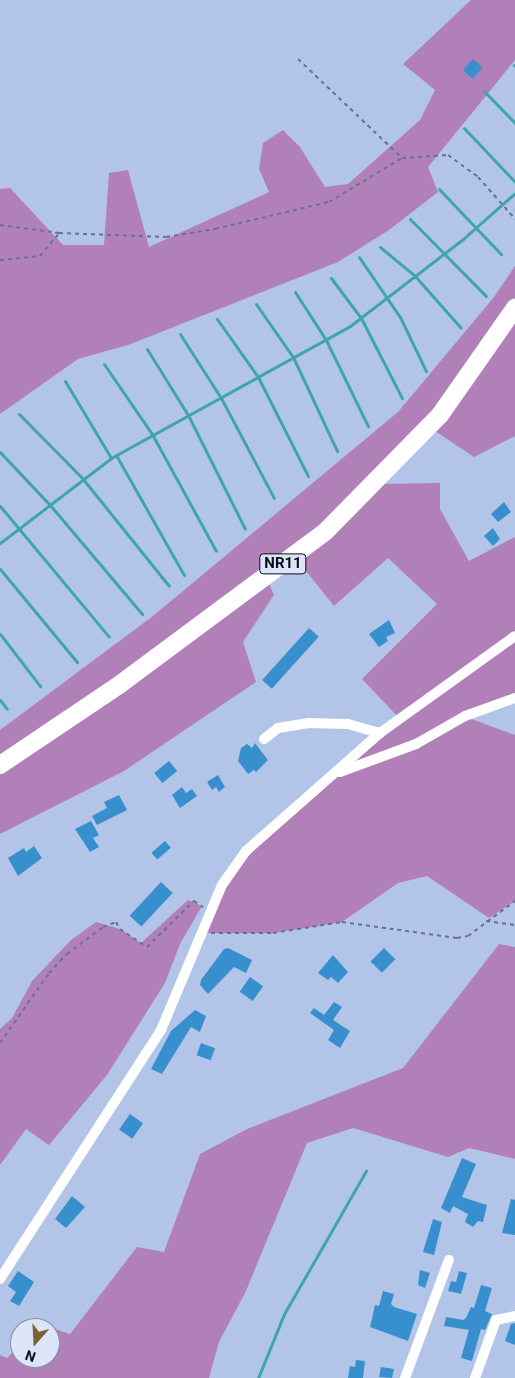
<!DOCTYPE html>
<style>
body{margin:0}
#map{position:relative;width:515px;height:1378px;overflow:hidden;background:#b2c5e9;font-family:Roboto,sans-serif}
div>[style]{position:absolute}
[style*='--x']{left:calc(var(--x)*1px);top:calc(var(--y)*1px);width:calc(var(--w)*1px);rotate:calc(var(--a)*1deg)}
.green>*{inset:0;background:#b280b8}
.stream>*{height:3px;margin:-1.5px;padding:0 1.5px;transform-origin:1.5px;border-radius:1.5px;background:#3ea5ad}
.building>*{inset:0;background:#388fcd;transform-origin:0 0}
.path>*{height:2px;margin-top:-1px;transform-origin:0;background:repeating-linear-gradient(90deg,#66738c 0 4px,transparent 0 8px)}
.street>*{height:10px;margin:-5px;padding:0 5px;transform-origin:5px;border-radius:5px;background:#fff}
.highway>*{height:18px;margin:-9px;padding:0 9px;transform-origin:9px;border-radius:9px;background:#fff}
span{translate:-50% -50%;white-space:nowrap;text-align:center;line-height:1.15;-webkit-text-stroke:4px #dce5f8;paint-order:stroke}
.shield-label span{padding:1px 4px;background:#dce5f8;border:1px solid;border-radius:4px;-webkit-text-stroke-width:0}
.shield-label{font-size:15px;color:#080d19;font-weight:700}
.north{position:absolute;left:10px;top:1318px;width:50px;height:50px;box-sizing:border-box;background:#dce5f8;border:1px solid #878f9f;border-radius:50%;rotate:199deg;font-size:14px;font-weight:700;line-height:20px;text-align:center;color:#080d19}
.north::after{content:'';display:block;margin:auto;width:18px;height:22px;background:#7a6333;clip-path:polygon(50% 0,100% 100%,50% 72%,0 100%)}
</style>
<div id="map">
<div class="green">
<i style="clip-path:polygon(471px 0,515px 0,515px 60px,428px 167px,438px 192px,389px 230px,338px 262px,128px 345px,78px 359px,0 414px,0 189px,10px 188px,63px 245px,104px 245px,109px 173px,128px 170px,149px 247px,269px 192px,259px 169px,263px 143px,283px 130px,300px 147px,325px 187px,348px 184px,420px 120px,435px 90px,403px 64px)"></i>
<i style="clip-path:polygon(515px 266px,515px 436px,474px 457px,429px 427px,376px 484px,440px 483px,440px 509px,469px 561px,515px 537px,515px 698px,466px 717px,515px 735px,515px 901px,489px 918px,427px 876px,398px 883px,342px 922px,273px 933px,202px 933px,232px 870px,400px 719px,362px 679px,437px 604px,388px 558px,334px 606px,294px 556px,266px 576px,274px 595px,243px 642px,256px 682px,124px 771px,0 834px,0 730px,153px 616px,398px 412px,494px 297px)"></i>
<i style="clip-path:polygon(188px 900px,202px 906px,180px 944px,165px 983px,107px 1075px,49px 1145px,26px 1129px,0 1165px,0 1029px,12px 1018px,32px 981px,71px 940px,96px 922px,120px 929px,141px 943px)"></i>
<i style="clip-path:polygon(499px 944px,515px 947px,515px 1159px,469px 1148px,448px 1157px,353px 1128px,307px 1143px,246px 1291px,219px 1342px,209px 1378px,0 1378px,0 1355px,7px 1358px,20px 1345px,20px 1358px,50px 1358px,50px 1328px,36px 1328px,39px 1324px,70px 1334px,137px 1247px,164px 1252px,200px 1154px,247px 1129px,403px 1068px)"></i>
</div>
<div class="stream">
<i style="--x:514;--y:65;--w:1;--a:45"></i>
<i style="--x:484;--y:91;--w:45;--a:45.9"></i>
<i style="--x:464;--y:128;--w:74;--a:46.6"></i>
<i style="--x:439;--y:189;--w:90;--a:46.4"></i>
<i style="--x:410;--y:219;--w:108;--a:45.4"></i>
<i style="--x:380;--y:247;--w:45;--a:39.6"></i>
<i style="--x:415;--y:276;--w:69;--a:48.5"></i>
<i style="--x:359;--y:257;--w:73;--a:55.7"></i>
<i style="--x:400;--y:317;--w:60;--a:64.3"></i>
<i style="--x:331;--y:278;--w:50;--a:53.1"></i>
<i style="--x:361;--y:318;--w:90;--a:62.9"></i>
<i style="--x:295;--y:292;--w:57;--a:57.1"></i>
<i style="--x:326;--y:340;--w:96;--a:64"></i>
<i style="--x:256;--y:304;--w:65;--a:55.1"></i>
<i style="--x:293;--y:357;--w:104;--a:64.9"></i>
<i style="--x:217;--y:319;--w:71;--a:54.7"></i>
<i style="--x:258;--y:377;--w:111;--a:63.2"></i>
<i style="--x:180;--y:334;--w:76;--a:57.4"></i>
<i style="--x:221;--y:398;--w:113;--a:62.1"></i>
<i style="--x:147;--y:349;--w:78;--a:58.2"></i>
<i style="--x:188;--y:415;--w:127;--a:63.4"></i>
<i style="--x:104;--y:364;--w:85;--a:55.6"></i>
<i style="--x:152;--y:434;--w:133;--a:61.3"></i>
<i style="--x:65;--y:381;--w:90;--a:59.1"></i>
<i style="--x:19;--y:414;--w:91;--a:45.4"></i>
<i style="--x:83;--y:479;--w:137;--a:51.2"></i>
<i style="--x:0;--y:452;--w:73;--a:46.7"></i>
<i style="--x:50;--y:505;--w:143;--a:49.8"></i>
<i style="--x:116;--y:455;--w:138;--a:60.5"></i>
<i style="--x:0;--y:506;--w:170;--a:50.2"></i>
<i style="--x:0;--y:543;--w:140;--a:-37.4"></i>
<i style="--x:111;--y:458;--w:273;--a:-28.9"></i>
<i style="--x:350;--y:326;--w:143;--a:-37.6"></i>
<i style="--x:463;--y:239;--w:69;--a:-41.5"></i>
<i style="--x:0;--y:569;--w:121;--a:50.4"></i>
<i style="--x:0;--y:634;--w:66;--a:52.4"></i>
<i style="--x:0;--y:700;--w:11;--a:52"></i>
<i style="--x:258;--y:1378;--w:69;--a:-67.9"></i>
<i style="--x:284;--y:1314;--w:165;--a:-60.2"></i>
</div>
<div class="building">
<i style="left:473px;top:59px;width:13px;height:15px;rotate:42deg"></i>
<i style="clip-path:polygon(504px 502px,511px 512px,498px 522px,491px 514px)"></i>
<i style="clip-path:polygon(493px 528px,500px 539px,493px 546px,484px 536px)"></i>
<i style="clip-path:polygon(389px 620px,395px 633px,386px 637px,388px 641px,379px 647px,369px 634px)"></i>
<i style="left:309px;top:628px;width:13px;height:70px;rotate:42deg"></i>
<i style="clip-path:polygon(255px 743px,268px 760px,256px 772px,254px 770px,248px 774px,238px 761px,241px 748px,247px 744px,252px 748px)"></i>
<i style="left:169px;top:761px;width:13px;height:19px;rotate:51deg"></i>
<i style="clip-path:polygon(218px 775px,225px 787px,219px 792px,216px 787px,212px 790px,207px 782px)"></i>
<i style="clip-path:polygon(182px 787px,186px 793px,192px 789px,197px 796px,180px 808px,172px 795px)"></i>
<i style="clip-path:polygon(119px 795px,127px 810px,97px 825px,92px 816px,107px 808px,104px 802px)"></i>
<i style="clip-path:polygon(91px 821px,99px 835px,93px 838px,99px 847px,90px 852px,75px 829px)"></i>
<i style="left:165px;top:841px;width:9px;height:18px;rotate:49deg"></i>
<i style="clip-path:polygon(34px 846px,42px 858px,18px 876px,8px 858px,24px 848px,26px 852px)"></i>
<i style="left:161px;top:882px;width:16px;height:46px;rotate:43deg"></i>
<i style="clip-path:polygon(228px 948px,252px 960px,246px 973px,234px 967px,208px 994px,200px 985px,201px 980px,224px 949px)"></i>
<i style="left:384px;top:948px;width:16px;height:19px;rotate:45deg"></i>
<i style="clip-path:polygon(333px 955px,348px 972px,338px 983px,331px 977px,328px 980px,318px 973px)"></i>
<i style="left:250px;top:977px;width:16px;height:18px;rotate:35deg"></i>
<i style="clip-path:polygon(334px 1002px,342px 1007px,333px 1020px,350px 1031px,340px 1048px,328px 1040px,334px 1030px,310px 1013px,314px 1008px,324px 1015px)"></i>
<i style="clip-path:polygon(195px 1010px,206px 1016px,200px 1032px,191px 1027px,162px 1074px,151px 1069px,171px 1031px)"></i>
<i style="left:201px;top:1043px;width:15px;height:13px;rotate:20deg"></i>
<i style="left:130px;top:1114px;width:16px;height:19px;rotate:35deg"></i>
<i style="clip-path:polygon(462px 1158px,476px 1164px,462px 1197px,487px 1205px,483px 1222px,478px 1221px,473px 1227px,465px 1222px,468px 1214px,453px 1206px,450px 1213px,441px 1208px)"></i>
<i style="clip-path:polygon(72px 1196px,85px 1207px,66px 1228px,55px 1219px)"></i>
<i style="clip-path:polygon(511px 1199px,515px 1200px,515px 1235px,502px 1233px)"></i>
<i style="clip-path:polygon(433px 1219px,442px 1222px,434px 1255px,423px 1252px)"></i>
<i style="clip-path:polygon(420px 1270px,430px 1273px,425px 1288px,418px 1285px)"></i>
<i style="clip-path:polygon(18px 1271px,34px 1282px,19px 1306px,10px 1301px,16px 1292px,8px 1286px)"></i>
<i style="clip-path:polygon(459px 1271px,467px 1273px,461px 1294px,448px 1291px,451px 1281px,456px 1282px)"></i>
<i style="clip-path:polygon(481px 1285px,492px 1288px,485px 1311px,492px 1314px,485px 1330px,481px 1329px,472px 1361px,461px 1358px,469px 1330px,444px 1326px,446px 1317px,464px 1320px,467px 1316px,471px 1307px,474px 1308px)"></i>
<i style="clip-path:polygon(383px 1291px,394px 1294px,391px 1304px,394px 1307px,417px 1314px,408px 1341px,370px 1327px,375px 1305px,379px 1306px)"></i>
<i style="clip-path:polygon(515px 1323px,515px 1345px,505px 1341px,511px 1324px)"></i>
<i style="clip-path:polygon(356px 1360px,365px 1361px,363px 1378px,348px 1378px,350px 1366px,355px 1367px)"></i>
<i style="clip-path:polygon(381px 1367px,394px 1369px,392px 1378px,379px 1377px)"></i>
</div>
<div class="path">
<i style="--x:298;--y:59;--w:144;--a:43.6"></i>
<i style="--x:0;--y:225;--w:60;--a:7.7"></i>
<i style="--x:59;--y:233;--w:107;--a:2.1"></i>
<i style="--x:166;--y:237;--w:50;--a:-9.3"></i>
<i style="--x:215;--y:229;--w:117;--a:-13.3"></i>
<i style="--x:329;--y:202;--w:85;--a:-31.1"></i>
<i style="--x:402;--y:158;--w:46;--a:-3.7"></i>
<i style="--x:448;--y:155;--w:37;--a:36"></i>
<i style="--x:478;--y:177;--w:56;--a:48.6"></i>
<i style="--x:0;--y:260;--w:40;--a:-5.7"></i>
<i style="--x:40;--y:256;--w:30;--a:-50"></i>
<i style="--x:486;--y:921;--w:29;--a:8"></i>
<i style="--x:211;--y:933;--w:62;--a:0"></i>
<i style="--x:273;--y:933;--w:70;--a:-9.1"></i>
<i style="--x:342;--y:922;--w:116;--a:7.9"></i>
<i style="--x:457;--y:938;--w:11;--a:-10"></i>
<i style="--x:468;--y:936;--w:59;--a:-36.7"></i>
<i style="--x:0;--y:1043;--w:85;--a:-55"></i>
<i style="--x:49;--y:973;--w:26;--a:-47"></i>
<i style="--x:67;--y:954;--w:45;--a:-36.9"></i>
<i style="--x:103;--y:927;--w:14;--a:-21"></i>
<i style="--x:116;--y:922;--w:8;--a:60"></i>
<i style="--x:120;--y:929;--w:32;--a:34"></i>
<i style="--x:147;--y:947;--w:66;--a:-44.4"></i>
<i style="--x:194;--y:901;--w:11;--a:34"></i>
</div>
<div class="street">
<i style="--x:264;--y:739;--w:18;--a:-38"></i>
<i style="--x:278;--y:728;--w:30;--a:-9"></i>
<i style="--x:308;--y:723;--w:40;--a:1.4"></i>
<i style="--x:348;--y:724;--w:33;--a:16"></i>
<i style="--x:340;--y:772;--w:81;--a:-20.2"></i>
<i style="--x:416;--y:744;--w:56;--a:-29.7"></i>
<i style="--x:465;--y:716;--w:53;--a:-19.8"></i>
<i style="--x:0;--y:1279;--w:297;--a:-57.1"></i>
<i style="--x:161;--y:1030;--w:157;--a:-67.2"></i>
<i style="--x:222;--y:885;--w:42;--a:-54.8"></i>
<i style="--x:246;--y:851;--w:179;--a:-41.4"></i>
<i style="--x:380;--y:733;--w:166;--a:-35.7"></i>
<i style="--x:405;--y:1378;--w:126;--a:-69.6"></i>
<i style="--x:475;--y:1378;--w:62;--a:-70.1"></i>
<i style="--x:496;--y:1320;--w:19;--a:-12"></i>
</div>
<div class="highway">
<i style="--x:0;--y:765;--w:143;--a:-33.9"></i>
<i style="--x:119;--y:685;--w:257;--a:-36.6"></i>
<i style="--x:325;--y:532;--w:164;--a:-45.5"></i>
<i style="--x:440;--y:415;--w:131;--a:-55"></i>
</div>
<div class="shield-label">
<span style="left:283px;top:564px">NR11</span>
</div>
<div class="north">N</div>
</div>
